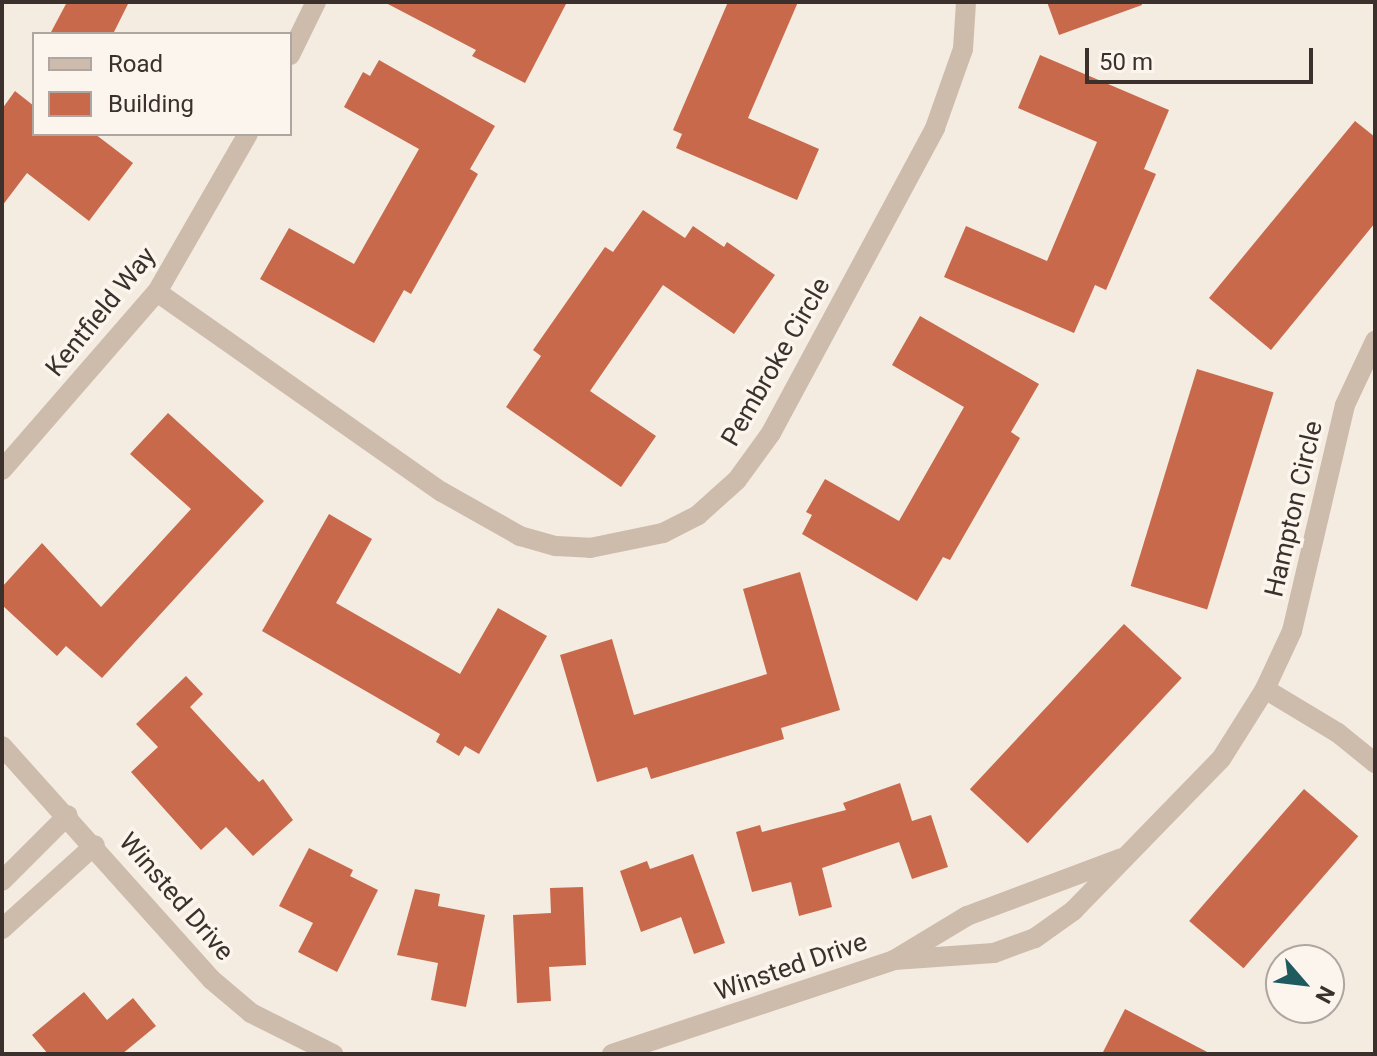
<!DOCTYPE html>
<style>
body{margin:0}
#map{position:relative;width:1377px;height:1056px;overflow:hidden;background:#f4ebe1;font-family:Roboto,sans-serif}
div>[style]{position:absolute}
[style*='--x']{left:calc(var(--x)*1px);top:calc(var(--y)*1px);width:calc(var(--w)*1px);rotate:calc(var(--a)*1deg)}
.building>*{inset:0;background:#c8694b;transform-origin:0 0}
.minor>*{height:20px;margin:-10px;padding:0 10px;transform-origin:10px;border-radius:10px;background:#cdbbac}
span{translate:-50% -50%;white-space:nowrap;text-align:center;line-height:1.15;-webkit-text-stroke:7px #fbf5ee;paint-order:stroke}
.street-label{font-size:26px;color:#3b302b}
.frame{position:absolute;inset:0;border:4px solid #3b302b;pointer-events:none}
.legend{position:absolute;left:32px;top:32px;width:260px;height:104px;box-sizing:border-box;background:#fbf5ee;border:2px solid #aea6a0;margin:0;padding:10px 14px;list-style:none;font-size:24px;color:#3b302b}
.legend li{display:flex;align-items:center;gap:16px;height:40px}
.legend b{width:40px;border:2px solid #aea6a0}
.north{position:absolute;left:1265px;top:944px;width:80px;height:80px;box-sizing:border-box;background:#fbf5ee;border:2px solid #aea6a0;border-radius:50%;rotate:118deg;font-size:22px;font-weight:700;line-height:32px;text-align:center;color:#3b302b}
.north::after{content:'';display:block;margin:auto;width:28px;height:36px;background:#1f5a5e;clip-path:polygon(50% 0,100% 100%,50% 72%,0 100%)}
.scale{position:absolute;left:1085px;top:48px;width:228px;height:36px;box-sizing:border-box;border:4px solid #3b302b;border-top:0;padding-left:10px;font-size:24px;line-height:28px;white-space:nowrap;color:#3b302b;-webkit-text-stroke:6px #fbf5ee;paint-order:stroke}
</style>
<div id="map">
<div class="building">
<i style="clip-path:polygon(67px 2px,129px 2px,113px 34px,50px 34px)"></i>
<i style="clip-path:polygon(384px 2px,567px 2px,525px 83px,472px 56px,476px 50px)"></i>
<i style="clip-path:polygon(728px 2px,798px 2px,748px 118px,819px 149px,797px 200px,676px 148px,682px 134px,673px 130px)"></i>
<i style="clip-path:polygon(1047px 2px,1141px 2px,1142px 5px,1059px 35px)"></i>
<i style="clip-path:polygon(1040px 55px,1169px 110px,1144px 169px,1156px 174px,1106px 290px,1095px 285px,1074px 333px,944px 277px,966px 226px,1047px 261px,1097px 142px,1018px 108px)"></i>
<i style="clip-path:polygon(379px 60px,495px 126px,470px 169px,478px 174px,411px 294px,404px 290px,374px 343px,260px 279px,289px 228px,354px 264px,419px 149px,344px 107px,363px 72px,370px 76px)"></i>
<i style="clip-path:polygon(15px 91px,34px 106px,34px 134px,95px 134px,133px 163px,89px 221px,27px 173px,2px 206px,2px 109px)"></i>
<i style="clip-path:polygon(1355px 121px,1375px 137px,1375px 223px,1271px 350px,1209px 298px)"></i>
<i style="clip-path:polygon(643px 210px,685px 238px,693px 226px,724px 247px,727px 242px,775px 275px,734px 334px,663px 285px,590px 391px,656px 436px,621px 487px,506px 407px,541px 356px,533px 350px,605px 247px,613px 252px)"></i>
<i style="clip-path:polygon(920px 316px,1039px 384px,1011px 432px,1020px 438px,950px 560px,943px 557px,917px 601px,802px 534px,812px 515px,806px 512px,825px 479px,899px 521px,964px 407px,892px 365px)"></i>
<i style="left:1197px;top:369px;width:80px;height:227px;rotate:17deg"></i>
<i style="clip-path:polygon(168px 413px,264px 501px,102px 678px,66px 646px,57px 656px,2px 605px,2px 587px,42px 543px,101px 607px,191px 509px,130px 454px)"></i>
<i style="clip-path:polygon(329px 514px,372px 539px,336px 603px,460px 674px,498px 608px,547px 636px,479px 754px,465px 746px,459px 756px,436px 742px,440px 734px,262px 631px)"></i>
<i style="clip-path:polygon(800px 572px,840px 710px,781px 728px,784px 739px,651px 779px,647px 767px,597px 782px,560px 655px,612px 639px,634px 715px,767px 674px,743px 589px)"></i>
<i style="left:1124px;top:624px;width:79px;height:226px;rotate:43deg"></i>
<i style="clip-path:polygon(186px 676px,203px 694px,190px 707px,259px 782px,263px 779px,293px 820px,253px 856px,226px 827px,201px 850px,131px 772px,158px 747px,136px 724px)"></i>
<i style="clip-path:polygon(900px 783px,912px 821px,931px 815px,948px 867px,912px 879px,899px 842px,822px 868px,832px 907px,799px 916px,791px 882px,752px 892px,736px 832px,760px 825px,762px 832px,846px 810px,843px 803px)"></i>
<i style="left:1304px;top:789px;width:72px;height:175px;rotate:41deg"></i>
<i style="clip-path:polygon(309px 848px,353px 870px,350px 876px,378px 890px,337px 972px,298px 952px,313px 923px,279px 906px)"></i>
<i style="clip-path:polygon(693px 854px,725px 943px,694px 954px,681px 917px,641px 932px,620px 871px,647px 861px,650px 869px)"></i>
<i style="clip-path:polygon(583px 887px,586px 965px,549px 967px,551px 1001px,517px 1003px,513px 915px,551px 913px,550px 888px)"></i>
<i style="clip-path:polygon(415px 889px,440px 894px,438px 906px,485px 915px,466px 1007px,431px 1000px,438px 963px,397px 955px)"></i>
<i style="clip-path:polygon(84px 992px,107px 1020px,133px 998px,156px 1026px,122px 1054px,48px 1054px,32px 1035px)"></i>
<i style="clip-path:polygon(1125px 1009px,1211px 1054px,1102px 1054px)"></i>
</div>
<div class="minor">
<i style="--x:290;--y:55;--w:59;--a:-63.9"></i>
<i style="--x:157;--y:292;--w:348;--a:35.1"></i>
<i style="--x:442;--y:492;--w:90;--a:29.4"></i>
<i style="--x:520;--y:536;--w:37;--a:16"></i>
<i style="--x:556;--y:546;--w:34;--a:3"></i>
<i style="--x:590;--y:548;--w:75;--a:-11.6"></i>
<i style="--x:663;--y:533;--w:39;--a:-27"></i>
<i style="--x:698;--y:515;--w:52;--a:-41.9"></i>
<i style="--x:737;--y:480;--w:58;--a:-54.1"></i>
<i style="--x:771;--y:433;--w:346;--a:-61.7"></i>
<i style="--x:935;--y:128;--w:84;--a:-70.5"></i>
<i style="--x:963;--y:49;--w:47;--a:-86.3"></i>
<i style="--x:2;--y:470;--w:236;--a:-49"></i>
<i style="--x:157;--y:292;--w:182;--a:-60.1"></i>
<i style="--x:1265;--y:689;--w:85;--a:31.1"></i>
<i style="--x:1338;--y:733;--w:48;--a:39"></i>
<i style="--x:2;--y:746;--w:314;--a:48.1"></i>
<i style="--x:212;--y:980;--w:51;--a:40.2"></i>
<i style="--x:251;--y:1013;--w:92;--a:26.6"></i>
<i style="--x:2;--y:881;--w:93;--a:-45"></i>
<i style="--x:2;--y:929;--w:125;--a:-42.1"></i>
<i style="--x:894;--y:960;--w:100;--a:-4"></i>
<i style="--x:994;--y:953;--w:44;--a:-20.1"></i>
<i style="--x:1035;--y:938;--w:47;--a:-35.4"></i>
<i style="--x:1073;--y:911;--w:212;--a:-45.8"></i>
<i style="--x:1221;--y:759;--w:83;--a:-57.8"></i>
<i style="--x:1265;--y:689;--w:64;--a:-65"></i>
<i style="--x:1292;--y:631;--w:232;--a:-76.8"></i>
<i style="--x:1345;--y:405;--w:71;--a:-64.9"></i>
<i style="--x:612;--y:1054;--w:297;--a:-18.4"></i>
<i style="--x:894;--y:960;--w:85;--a:-31.1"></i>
<i style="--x:967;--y:916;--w:165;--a:-20.5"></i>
</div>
<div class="street-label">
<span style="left:101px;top:312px;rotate:-51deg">Kentfield Way</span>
<span style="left:776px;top:362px;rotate:-60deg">Pembroke Circle</span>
<span style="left:1294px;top:509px;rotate:-77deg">Hampton Circle</span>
<span style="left:176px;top:897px;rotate:49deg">Winsted Drive</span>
<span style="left:791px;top:967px;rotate:-19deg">Winsted Drive</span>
</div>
<div class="frame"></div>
<ul class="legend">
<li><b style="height:10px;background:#cdbbac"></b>Road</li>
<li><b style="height:22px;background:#c8694b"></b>Building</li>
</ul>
<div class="north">N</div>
<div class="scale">50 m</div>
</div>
